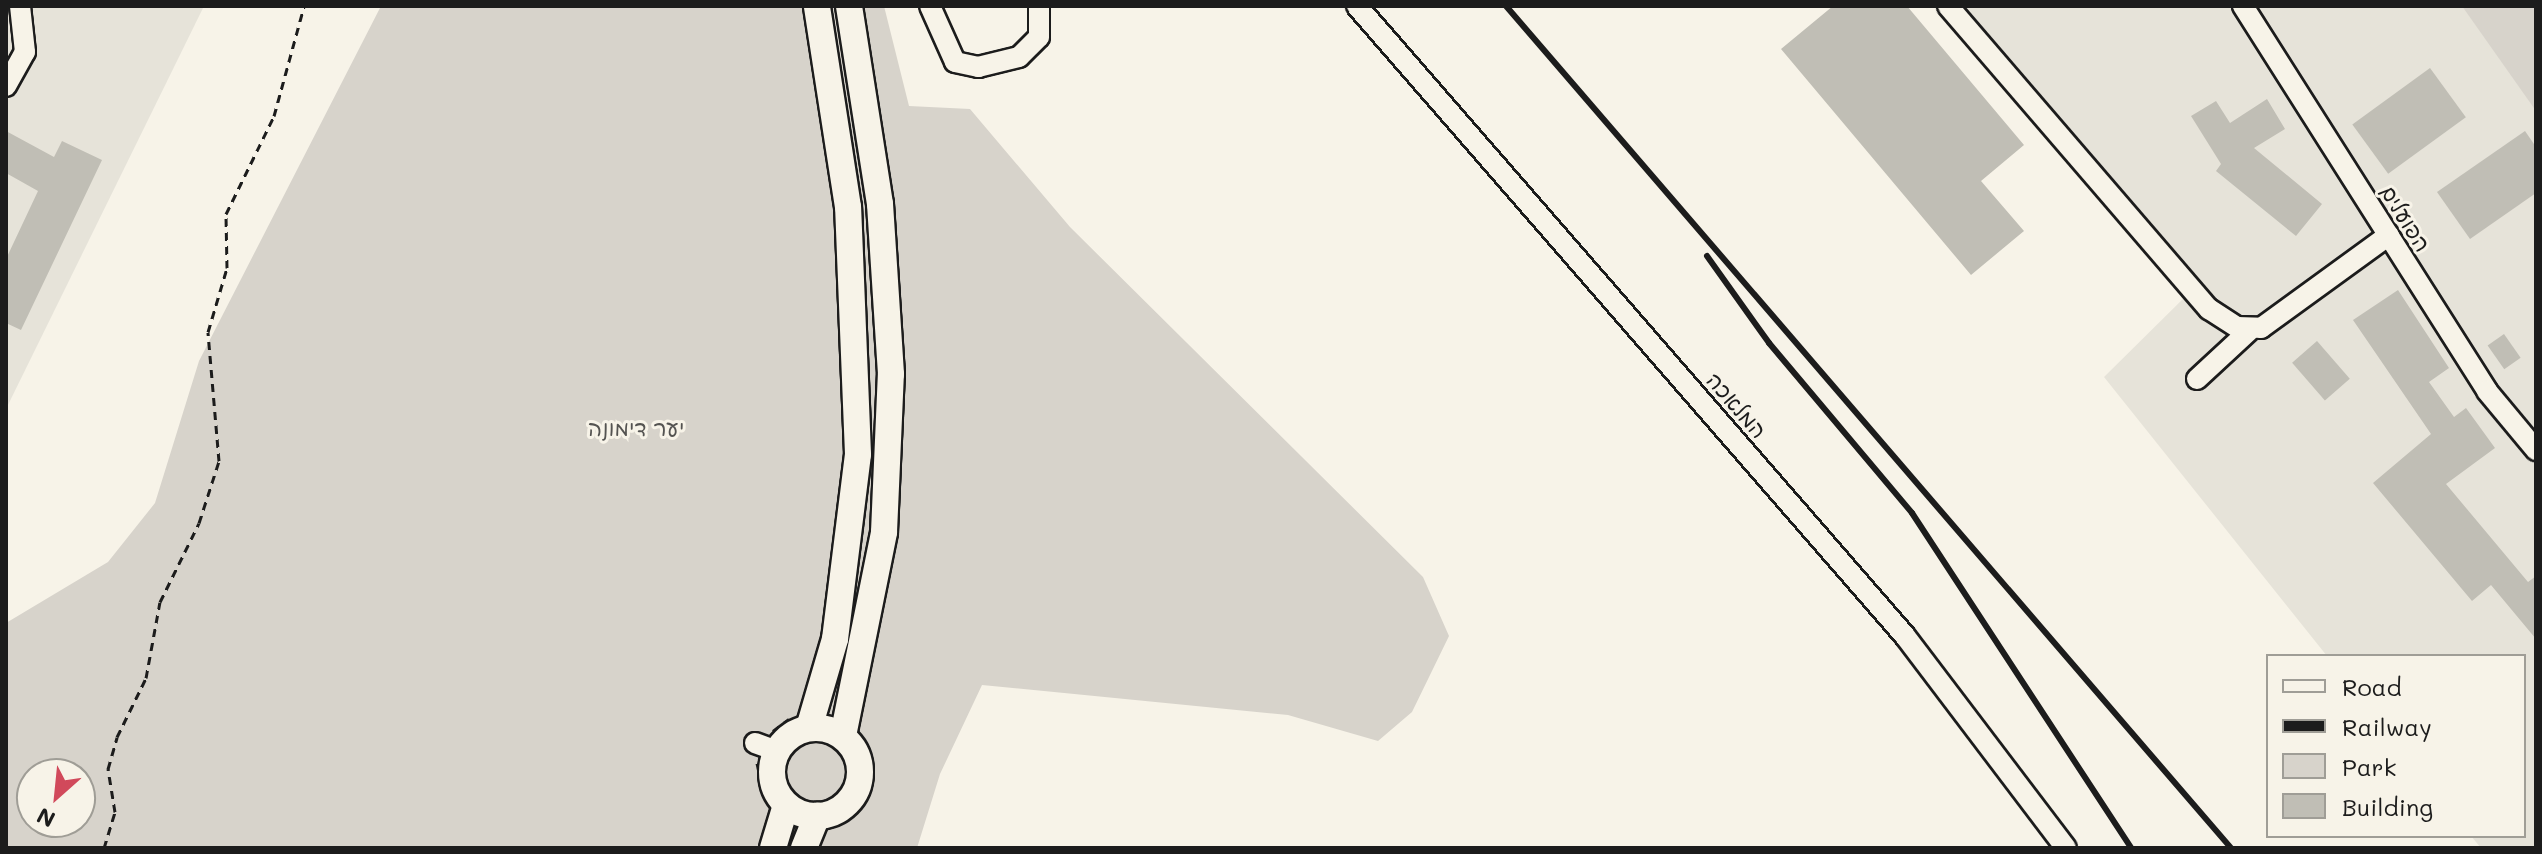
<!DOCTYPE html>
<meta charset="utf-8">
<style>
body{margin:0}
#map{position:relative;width:2542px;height:854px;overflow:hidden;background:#f7f3e8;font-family:Mali,"Playpen Sans Hebrew",sans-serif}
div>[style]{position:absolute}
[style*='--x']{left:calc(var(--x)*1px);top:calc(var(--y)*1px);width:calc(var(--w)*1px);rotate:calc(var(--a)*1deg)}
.built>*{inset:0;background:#e6e3d9}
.green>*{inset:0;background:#d7d3cb}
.building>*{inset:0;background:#c0beb5;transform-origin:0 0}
.path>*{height:3px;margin-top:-1.5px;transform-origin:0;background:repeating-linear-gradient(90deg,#1c1c1c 0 8px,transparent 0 14px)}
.roads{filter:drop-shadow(2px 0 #1c1c1c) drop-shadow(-2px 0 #1c1c1c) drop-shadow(0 2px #1c1c1c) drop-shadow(0 -2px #1c1c1c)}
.minor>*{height:20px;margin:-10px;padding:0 10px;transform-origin:10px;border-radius:10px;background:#f7f3e8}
.major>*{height:26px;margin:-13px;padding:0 13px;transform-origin:13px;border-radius:13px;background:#f7f3e8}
.major>.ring{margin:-13px;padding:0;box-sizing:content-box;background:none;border:26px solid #f7f3e8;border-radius:50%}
.rail>*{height:6px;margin:-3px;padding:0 3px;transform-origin:3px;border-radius:3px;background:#1c1c1c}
span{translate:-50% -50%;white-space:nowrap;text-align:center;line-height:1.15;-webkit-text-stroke:6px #f7f3e8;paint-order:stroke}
.street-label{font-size:22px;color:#1c1c1c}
.park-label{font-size:22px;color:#545351}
.frame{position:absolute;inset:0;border:8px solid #1c1c1c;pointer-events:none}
.legend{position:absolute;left:2266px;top:654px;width:260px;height:184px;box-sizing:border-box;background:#f7f3e8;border:2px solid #9f9d96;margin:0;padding:10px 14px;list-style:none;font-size:24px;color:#1c1c1c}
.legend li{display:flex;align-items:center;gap:16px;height:40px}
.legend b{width:40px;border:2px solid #9f9d96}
.north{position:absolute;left:16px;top:758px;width:80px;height:80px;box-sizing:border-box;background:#f7f3e8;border:2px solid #9f9d96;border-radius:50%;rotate:207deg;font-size:22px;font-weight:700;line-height:32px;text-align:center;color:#1c1c1c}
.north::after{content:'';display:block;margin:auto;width:28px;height:36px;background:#d1495b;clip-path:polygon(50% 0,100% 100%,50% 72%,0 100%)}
</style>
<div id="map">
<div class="built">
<i style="clip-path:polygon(6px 6px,204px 6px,6px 409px)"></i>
<i style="clip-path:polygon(1957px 6px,2536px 6px,2536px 848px,2481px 848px,2471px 836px,2524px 836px,2524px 656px,2327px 656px,2104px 377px,2191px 291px)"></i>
</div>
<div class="green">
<i style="clip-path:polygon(evenodd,381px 6px,884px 6px,909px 106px,970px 109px,1070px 227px,1423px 577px,1449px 636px,1412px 712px,1378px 741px,1288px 715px,982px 685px,940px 774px,917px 848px,6px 848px,6px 623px,108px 562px,155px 503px,199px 361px,381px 6px,32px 774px,80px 774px,80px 822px,32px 822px,32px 774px)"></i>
<i style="clip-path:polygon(2462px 6px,2536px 6px,2536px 111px)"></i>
</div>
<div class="building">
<i style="clip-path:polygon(1833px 6px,1907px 6px,2024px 145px,1981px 181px,2024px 231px,1971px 275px,1781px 49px)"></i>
<i style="left:2430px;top:68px;width:61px;height:96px;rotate:54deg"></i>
<i style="clip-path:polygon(2267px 99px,2285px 129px,2254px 148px,2322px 204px,2296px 236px,2216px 171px,2221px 164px,2191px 116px,2216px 101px,2230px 123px)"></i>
<i style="clip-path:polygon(6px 131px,54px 157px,62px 141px,102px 160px,21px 330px,6px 323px,6px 259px,38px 191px,6px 173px)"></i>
<i style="clip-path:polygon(2525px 131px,2536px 147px,2536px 193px,2470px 239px,2437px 192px)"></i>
<i style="clip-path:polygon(2398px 290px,2449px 368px,2429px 382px,2454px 417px,2466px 408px,2495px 448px,2446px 484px,2528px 582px,2536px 576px,2536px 639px,2491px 585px,2472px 601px,2373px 483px,2431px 434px,2353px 320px)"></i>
<i style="left:2504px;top:334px;width:29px;height:20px;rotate:55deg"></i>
<i style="left:2317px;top:341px;width:50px;height:33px;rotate:49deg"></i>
</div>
<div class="path">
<i style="--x:773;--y:731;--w:20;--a:-37"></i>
<i style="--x:757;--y:763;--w:39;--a:78"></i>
<i style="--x:104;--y:848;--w:38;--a:-73"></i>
<i style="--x:115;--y:812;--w:44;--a:-99.2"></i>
<i style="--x:108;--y:769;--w:33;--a:-74"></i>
<i style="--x:117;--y:737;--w:66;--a:-63.8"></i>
<i style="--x:146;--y:678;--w:77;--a:-79.6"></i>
<i style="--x:160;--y:602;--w:88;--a:-63.7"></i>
<i style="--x:199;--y:523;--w:65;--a:-72.1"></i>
<i style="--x:219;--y:461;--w:129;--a:-94.9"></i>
<i style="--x:208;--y:332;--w:67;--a:-73.5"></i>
<i style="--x:227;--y:268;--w:54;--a:-91.1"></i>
<i style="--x:226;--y:214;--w:109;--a:-63.9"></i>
<i style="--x:274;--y:116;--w:114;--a:-74.7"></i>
</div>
<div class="roads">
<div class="minor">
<i style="--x:930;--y:6;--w:61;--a:65.9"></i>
<i style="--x:955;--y:62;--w:24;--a:12"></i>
<i style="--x:978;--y:67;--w:42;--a:-13.7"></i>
<i style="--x:1019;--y:57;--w:28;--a:-45"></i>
<i style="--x:1039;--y:37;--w:31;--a:-90"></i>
<i style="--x:1357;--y:6;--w:835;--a:48.98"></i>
<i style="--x:1905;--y:636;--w:266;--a:52.8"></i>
<i style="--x:1948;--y:6;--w:400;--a:49.3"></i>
<i style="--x:2209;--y:309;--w:33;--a:33"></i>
<i style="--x:2237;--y:327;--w:24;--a:2"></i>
<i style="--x:2261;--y:328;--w:158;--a:-36"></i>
<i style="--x:2243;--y:6;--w:456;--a:57.6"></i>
<i style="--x:2487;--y:391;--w:77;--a:50.3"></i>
<i style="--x:6;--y:86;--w:39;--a:-61"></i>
<i style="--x:25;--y:52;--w:46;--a:-96.2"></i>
<i style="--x:2197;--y:379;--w:74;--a:-42.8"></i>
<i style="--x:755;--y:743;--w:23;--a:20"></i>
</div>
<div class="major">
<i class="ring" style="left:772px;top:728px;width:62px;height:62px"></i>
<i style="--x:809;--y:728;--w:93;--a:-73.7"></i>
<i style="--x:835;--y:639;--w:186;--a:-82.9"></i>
<i style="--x:858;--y:454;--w:247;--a:-92.3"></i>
<i style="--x:848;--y:207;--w:203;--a:-98.8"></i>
<i style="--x:843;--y:736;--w:208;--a:-78.6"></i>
<i style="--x:884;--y:532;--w:158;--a:-87.5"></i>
<i style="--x:891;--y:374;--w:170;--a:-93.7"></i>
<i style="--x:880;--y:204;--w:200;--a:-98.9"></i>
<i style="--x:773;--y:848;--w:45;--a:-73.2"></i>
<i style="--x:804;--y:848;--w:35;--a:-68"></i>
</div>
</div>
<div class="rail">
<i style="--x:1506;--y:6;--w:1111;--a:49.27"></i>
<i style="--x:1707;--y:256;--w:107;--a:54.5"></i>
<i style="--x:1769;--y:343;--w:222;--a:49.9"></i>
<i style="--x:1912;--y:513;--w:400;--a:56.8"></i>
</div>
<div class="street-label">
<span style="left:2406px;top:218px;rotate:58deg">הפועלים</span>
<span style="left:1737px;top:405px;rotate:49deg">המלאכה</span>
</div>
<div class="park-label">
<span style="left:636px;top:428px">יער דימונה</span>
</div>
<div class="frame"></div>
<ul class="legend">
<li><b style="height:10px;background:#f7f3e8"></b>Road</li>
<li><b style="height:10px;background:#1c1c1c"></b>Railway</li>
<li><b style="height:22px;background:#d7d3cb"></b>Park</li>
<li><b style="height:22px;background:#c0beb5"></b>Building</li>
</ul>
<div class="north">N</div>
</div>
